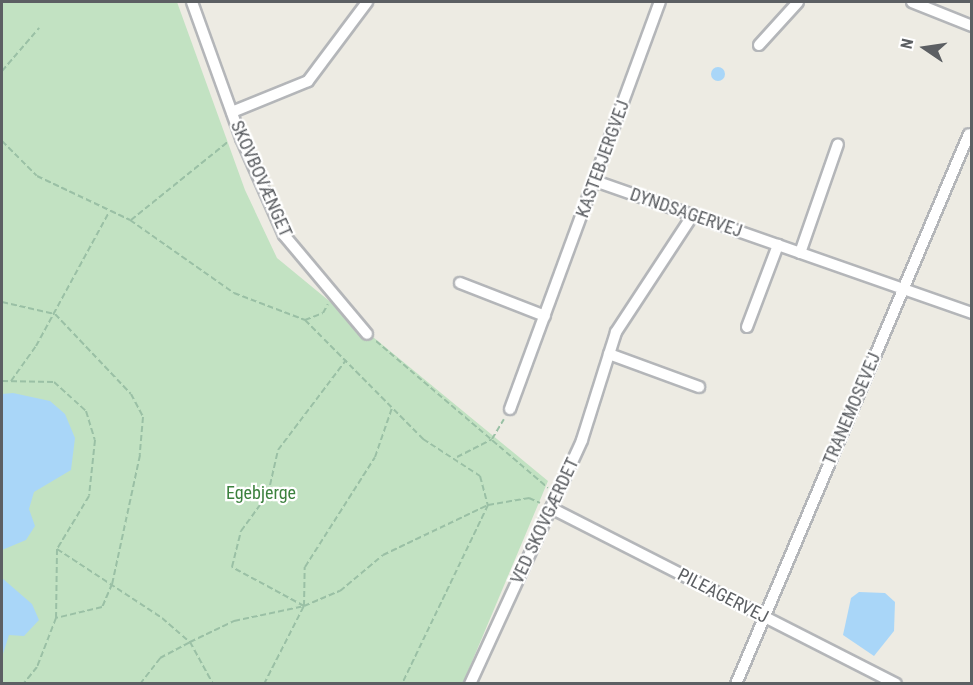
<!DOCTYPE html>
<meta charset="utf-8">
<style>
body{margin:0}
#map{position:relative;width:973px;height:685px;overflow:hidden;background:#edebe3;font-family:"Roboto Condensed",sans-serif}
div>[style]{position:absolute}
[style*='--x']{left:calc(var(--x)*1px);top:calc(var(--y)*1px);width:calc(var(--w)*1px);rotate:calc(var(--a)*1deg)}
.green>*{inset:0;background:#c2e2c2}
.water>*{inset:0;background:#a9d6f8}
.round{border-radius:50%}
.path>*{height:2px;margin-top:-1px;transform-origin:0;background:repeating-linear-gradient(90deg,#9ac0a5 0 6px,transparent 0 9px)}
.roads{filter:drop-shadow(2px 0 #b4b6b9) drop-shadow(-2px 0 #b4b6b9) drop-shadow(0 2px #b4b6b9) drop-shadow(0 -2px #b4b6b9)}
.street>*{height:10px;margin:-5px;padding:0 5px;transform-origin:5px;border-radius:5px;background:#fff}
span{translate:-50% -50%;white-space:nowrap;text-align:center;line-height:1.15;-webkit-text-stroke:4.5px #fff;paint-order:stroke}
.street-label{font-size:18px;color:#5c5f63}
.park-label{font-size:18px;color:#3c813e}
.frame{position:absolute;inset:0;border:3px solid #5c5f63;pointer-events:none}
.north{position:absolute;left:895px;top:18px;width:60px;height:60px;-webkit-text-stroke:4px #fff;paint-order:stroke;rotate:283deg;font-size:16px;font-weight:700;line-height:24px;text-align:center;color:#5c5f63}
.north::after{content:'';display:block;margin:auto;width:21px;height:27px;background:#5c5f63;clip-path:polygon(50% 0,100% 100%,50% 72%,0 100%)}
</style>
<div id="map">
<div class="green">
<i style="clip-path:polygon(2px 2px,177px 2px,245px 190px,277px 258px,548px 481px,463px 683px,2px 683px)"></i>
</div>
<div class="water">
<i class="round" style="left:711px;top:67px;width:14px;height:14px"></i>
<i style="clip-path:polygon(13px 393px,50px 401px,65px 414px,75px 438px,71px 470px,34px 492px,29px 509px,35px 526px,26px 540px,2px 550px,2px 394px)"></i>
<i style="clip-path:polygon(2px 578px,32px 604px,39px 620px,24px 636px,9px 635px,2px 657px)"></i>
<i style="clip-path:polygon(859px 592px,885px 593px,895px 602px,894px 631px,874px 656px,843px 635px,851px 598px)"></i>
</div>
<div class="path">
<i style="--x:2;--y:71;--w:57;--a:-49.3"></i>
<i style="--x:2;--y:141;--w:49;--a:45"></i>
<i style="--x:37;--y:176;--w:103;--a:25.3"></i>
<i style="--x:130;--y:220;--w:127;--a:35.1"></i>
<i style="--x:234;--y:293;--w:76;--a:20.8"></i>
<i style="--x:305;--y:320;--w:168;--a:45.2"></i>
<i style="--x:423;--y:439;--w:68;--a:33"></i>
<i style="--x:480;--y:476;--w:30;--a:75"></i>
<i style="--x:488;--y:505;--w:199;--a:115.7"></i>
<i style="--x:131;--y:220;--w:126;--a:-38.9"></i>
<i style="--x:2;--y:302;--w:54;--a:12.8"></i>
<i style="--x:55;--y:314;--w:110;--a:46.5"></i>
<i style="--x:131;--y:394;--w:26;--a:62"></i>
<i style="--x:143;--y:417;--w:38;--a:95"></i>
<i style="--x:140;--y:455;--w:132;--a:102.2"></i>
<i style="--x:112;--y:584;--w:25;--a:113"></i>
<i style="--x:102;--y:607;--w:47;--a:166.6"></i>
<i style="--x:305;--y:320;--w:19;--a:-21"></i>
<i style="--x:323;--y:313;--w:10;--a:-61"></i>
<i style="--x:376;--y:341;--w:226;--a:40.5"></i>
<i style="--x:2;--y:381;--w:52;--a:1.1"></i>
<i style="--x:54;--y:382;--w:43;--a:42.2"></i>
<i style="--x:86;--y:411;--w:30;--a:73"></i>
<i style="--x:95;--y:440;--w:56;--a:96.1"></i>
<i style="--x:89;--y:496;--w:62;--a:121.1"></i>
<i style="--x:57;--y:549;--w:69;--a:90.8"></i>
<i style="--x:56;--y:618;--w:53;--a:111.2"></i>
<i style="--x:37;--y:667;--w:22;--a:129"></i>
<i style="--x:11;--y:381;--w:43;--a:-54.5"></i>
<i style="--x:36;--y:346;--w:153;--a:-61.4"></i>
<i style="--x:457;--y:457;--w:39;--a:-27"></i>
<i style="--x:492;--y:439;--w:23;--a:-59"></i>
<i style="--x:57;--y:549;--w:126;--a:33.3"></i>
<i style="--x:162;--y:618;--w:37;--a:41"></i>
<i style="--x:190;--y:642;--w:48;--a:61.3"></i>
<i style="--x:304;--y:606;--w:82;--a:-151.6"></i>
<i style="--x:232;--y:567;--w:37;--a:-76"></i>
<i style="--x:241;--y:531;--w:46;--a:-53.9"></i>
<i style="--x:268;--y:494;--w:45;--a:-77.2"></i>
<i style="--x:278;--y:450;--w:113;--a:-52.9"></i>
<i style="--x:140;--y:684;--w:33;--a:-52"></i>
<i style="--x:160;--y:658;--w:34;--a:-28"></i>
<i style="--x:190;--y:642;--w:49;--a:-25.5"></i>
<i style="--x:234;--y:621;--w:72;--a:-12.1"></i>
<i style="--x:304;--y:606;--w:39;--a:-23"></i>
<i style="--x:340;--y:591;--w:56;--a:-39.9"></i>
<i style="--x:383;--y:555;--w:116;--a:-25.5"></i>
<i style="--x:488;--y:505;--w:42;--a:-9.7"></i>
<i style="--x:529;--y:498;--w:12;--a:24"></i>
<i style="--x:264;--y:684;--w:88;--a:-62.9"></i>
<i style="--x:304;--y:606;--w:39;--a:-89"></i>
<i style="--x:305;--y:567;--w:130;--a:-57.5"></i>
<i style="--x:375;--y:457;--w:52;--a:-70.9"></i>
</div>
<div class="roads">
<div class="street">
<i style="--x:192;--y:2;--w:145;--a:70.2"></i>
<i style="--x:241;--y:138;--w:106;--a:66.1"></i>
<i style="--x:284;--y:235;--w:129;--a:50"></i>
<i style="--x:912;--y:2;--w:65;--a:21.8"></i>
<i style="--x:759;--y:45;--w:58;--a:-47.8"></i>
<i style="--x:232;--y:112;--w:82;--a:-22.2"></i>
<i style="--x:308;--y:81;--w:99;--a:-53.2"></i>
<i style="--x:595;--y:181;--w:399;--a:19.3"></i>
<i style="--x:800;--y:253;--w:115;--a:-70.8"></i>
<i style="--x:460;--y:283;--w:91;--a:21.2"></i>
<i style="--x:747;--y:327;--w:88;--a:-69.3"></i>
<i style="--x:609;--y:354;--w:96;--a:20.1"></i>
<i style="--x:510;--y:409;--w:434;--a:-69.8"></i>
<i style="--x:551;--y:508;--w:387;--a:27"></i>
<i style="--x:470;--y:684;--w:268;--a:-65.3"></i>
<i style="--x:582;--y:440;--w:113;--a:-72.5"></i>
<i style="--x:616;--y:332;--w:140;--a:-56.7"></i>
<i style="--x:736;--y:684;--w:597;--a:-67.04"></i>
</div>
</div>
<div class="street-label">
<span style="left:603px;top:159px;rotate:-70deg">KASTEBJERGVEJ</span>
<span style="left:261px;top:179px;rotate:66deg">SKOVBOVÆNGET</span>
<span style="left:686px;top:213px;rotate:19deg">DYNDSAGERVEJ</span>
<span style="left:852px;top:409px;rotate:-67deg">TRANEMOSEVEJ</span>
<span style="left:545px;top:521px;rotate:-65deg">VED SKOVGÆRDET</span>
<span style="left:723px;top:596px;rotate:27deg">PILEAGERVEJ</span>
</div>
<div class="park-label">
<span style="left:261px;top:493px">Egebjerge</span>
</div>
<div class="frame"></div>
<div class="north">N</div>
</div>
